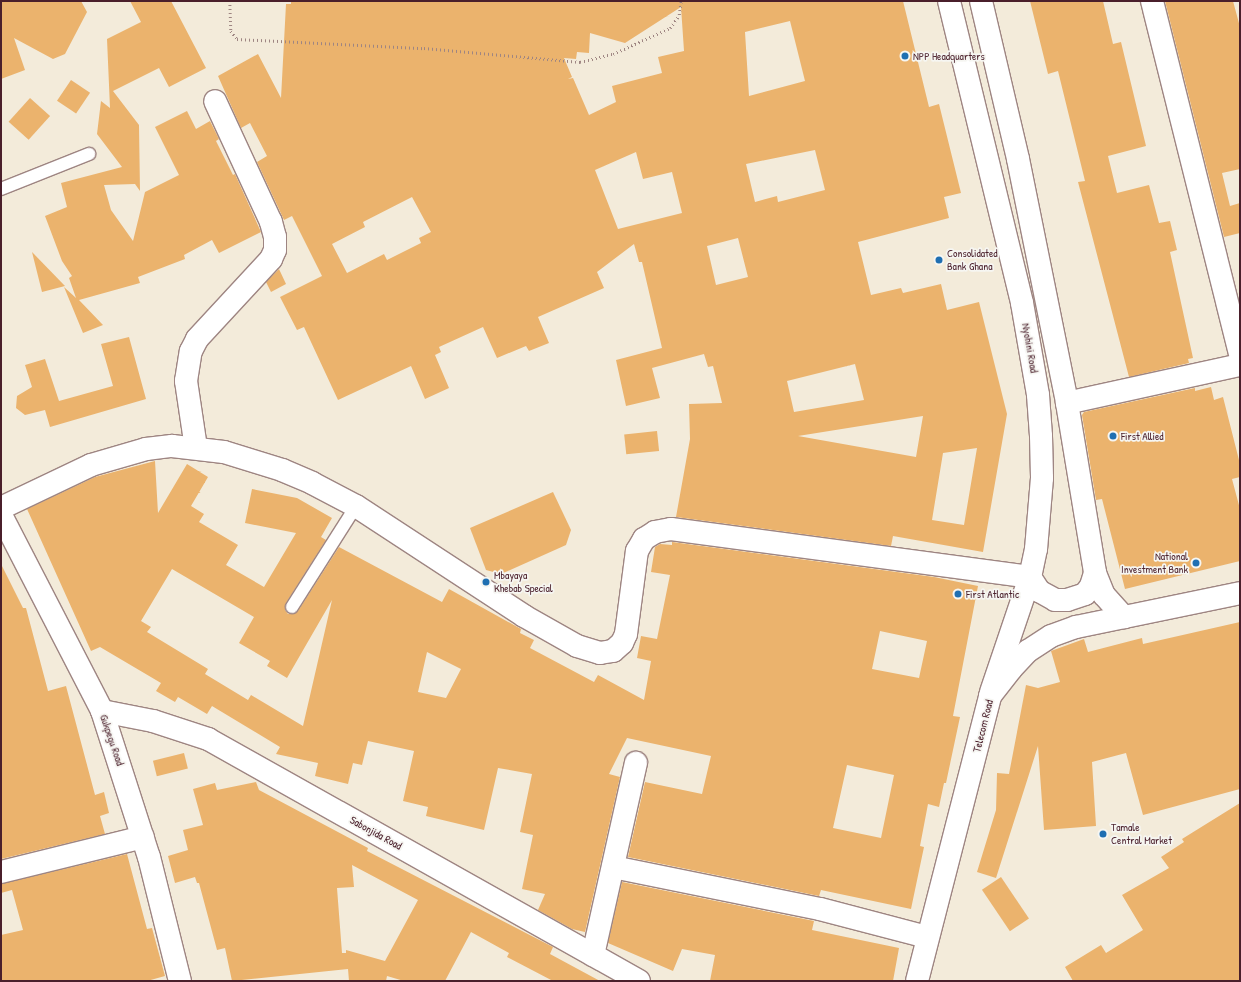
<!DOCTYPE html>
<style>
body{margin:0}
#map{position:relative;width:1241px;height:982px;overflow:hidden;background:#f3ebda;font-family:"Patrick Hand",sans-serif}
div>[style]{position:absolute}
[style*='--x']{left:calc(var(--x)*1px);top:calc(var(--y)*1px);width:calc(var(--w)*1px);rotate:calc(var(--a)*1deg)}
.building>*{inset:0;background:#ebb36d;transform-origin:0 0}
.path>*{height:2.5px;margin-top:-1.25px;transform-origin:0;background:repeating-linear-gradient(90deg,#9e8582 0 1px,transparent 0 4px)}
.roads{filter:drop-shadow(1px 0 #9e8582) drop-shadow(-1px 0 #9e8582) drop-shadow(0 1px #9e8582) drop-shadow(0 -1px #9e8582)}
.lane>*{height:12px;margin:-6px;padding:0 6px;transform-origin:6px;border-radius:6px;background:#fff}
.street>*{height:22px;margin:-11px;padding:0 11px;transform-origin:11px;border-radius:11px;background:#fff}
.secondary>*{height:22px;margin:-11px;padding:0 11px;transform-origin:11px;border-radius:11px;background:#fff}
.primary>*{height:22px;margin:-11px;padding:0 11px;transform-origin:11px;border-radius:11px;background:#fff}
.dots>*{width:11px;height:11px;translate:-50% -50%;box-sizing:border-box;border:2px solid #f6f6f2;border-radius:50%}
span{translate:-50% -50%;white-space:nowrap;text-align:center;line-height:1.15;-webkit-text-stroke:3.5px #f6f6f2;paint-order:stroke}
.poi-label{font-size:11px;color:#4a1f2b}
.left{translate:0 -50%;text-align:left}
.right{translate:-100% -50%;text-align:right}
.street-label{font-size:11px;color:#4a1f2b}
.frame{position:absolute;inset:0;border:2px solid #4a1f2b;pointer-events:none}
</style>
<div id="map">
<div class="building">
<i style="clip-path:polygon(1px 1px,81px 1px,87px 12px,65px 54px,53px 59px,14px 38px,25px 70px,1px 79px)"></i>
<i style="clip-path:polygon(130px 1px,171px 1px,206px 68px,169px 87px,159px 68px,113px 91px,139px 125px,140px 191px,135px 184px,104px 185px,111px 210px,133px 241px,145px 192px,179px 175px,155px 127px,187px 111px,196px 129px,210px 121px,219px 139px,216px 141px,233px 175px,235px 174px,261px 232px,219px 253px,212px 240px,184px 255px,185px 259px,138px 277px,140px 283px,79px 300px,103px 325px,83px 333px,64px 287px,76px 298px,69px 278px,72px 276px,62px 261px,45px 216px,67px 207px,61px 183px,122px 167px,97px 134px,101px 101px,110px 108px,107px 39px,141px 22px)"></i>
<i style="clip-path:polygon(evenodd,291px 1px,903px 1px,929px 107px,939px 104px,961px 193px,944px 197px,949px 218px,858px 242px,871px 295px,901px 288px,903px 293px,941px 284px,947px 310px,979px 302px,1007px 414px,983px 552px,893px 536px,891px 546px,676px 517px,690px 439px,689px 404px,722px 403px,713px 366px,708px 367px,704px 354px,652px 368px,660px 398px,626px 406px,616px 360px,662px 348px,642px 262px,639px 262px,634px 244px,597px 272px,604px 288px,538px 317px,549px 343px,529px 351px,526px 346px,497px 358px,483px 327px,439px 347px,441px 352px,435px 355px,449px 388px,425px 399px,411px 366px,338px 400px,304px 327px,297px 330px,280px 297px,322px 276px,292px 216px,284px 220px,257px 162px,267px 156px,250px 123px,241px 128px,218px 76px,258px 54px,281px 98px,286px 4px,291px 4px,291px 1px,681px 7px,684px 51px,658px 57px,662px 73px,612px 86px,616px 102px,589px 115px,573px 78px,568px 79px,572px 77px,564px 58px,576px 59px,577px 52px,589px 53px,590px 33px,625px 43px,681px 7px,291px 1px,790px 21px,805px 81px,749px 96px,745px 32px,790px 21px,291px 1px,815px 150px,825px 190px,778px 202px,777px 196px,755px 202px,746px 164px,815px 150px,291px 1px,636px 152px,643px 179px,672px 172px,682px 213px,618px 229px,595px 170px,636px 152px,291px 1px,412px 197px,431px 232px,419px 238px,421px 243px,387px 260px,384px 254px,347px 273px,332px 244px,365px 227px,363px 222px,412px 197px,291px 1px,738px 238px,748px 277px,716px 285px,707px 246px,738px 238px,291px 1px,855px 364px,864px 400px,794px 412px,787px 381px,855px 364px,291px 1px,923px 416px,916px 457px,798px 436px,923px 416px,291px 1px,977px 448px,964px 525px,932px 520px,943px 453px,977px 448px)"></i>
<i style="clip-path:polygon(1030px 1px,1103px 1px,1113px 44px,1121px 42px,1146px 146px,1108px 156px,1117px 193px,1149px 185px,1159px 223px,1170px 221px,1177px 250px,1170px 252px,1193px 358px,1188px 359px,1189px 363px,1129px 377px,1078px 182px,1085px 181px,1058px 71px,1048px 74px)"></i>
<i style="clip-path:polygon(1165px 1px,1233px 1px,1240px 27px,1240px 169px,1222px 173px,1230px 206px,1240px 203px,1240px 233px,1224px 237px)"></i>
<i style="left:71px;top:80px;width:23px;height:25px;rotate:34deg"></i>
<i style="left:30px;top:98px;width:27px;height:32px;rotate:42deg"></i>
<i style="clip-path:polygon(32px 252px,65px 286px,42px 292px)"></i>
<i style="clip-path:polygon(279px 269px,286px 284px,271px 292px,266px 282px)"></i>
<i style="clip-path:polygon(129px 337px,146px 399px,50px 427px,45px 410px,25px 415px,16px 408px,17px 396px,32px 387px,25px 365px,45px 359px,59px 401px,113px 386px,101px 344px)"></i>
<i style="clip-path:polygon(1211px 387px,1214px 400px,1223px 397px,1240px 464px,1240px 477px,1232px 479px,1240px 509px,1240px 561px,1125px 589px,1102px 499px,1096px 500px,1082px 415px,1084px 412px,1195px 388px,1195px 391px)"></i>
<i style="left:657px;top:431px;width:20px;height:33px;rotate:84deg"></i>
<i style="clip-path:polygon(evenodd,155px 461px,158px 513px,187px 464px,208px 477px,191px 506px,204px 514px,199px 522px,238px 545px,226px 565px,264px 587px,296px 533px,245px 523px,252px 489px,297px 498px,332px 518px,321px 537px,326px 540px,286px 603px,285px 610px,288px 614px,298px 611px,339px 547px,442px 602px,449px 589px,521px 629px,520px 633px,534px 640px,530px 648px,594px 682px,598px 675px,644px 700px,651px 661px,637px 658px,641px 636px,657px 639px,670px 575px,651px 572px,655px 547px,660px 544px,672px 545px,672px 542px,934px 577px,978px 586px,953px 716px,960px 717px,946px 783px,944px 783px,939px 807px,928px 804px,920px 846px,924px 847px,911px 909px,821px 890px,819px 896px,628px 857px,645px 782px,702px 794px,711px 756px,627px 738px,609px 774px,620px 777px,585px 932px,572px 929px,538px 910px,545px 894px,522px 889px,533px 835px,520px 832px,532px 774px,498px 768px,484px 830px,426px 816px,428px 807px,403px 801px,414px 751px,368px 741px,362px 765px,353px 763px,348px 784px,315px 776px,318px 763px,276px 754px,280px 747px,212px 706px,207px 714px,178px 697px,175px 702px,156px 691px,161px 683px,100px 647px,91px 651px,27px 509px,95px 477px,155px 461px,172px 569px,254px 617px,239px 643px,270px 661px,267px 666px,287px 678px,332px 600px,303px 726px,251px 695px,248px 700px,205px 674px,208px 669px,147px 632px,151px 627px,141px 621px,172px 569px,155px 461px,880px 631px,927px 641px,919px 678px,872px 669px,880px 631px,155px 461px,427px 652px,461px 669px,446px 698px,418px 692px,427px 652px,155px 461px,847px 765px,894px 775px,881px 838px,833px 828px,847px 765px)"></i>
<i style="clip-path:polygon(553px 492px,571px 530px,566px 545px,501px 574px,486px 570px,470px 528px)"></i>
<i style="clip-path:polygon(1px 564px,23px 608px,26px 608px,48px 691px,66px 686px,95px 795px,104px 792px,109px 813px,100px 816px,105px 834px,1px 859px)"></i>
<i style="clip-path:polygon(1240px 622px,1240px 789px,1143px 815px,1126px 753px,1092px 762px,1096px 826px,1044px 830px,1038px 746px,996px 878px,977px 872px,996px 810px,997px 773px,1009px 774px,1026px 685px,1038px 688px,1060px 682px,1051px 651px,1084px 639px,1088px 652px,1142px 638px,1143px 644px)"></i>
<i style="left:184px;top:753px;width:16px;height:32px;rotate:76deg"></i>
<i style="clip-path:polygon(evenodd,256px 782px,259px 790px,368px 848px,367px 851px,553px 947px,550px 954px,600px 981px,553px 981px,507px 957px,509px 953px,471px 932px,445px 981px,404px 981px,387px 976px,386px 981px,349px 981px,348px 969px,232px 981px,225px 948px,217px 950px,199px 883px,197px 883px,195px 877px,175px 883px,168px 856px,188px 850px,183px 830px,203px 825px,193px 789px,215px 783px,217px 790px,256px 782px,352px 865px,418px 900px,385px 961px,346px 950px,346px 953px,342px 953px,337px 888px,354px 887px,352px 865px)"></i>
<i style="clip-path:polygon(1240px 803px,1240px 981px,1073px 981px,1065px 967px,1101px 945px,1106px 953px,1143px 930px,1122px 895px,1169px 868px,1161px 857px,1184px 842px,1182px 839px)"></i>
<i style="clip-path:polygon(127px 854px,147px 929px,152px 928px,165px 976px,147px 981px,1px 981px,1px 935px,23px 930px,12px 890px,1px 893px,1px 884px)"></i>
<i style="left:1001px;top:877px;width:50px;height:23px;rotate:56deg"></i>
<i style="clip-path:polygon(622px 882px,814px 921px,812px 930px,899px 948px,893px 981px,710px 981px,715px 955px,682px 949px,673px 971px,608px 943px)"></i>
</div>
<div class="path">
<i style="--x:230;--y:1;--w:30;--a:88"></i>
<i style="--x:231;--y:31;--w:10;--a:53"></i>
<i style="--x:237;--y:39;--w:187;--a:2.8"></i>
<i style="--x:424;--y:48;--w:157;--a:5.1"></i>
<i style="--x:580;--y:62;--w:34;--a:-14"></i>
<i style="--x:613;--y:54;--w:63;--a:-24.5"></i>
<i style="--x:670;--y:28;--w:16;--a:-55"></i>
<i style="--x:679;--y:15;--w:14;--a:-82"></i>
</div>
<div class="roads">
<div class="lane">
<i style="--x:1;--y:189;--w:95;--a:-21.7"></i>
<i style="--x:292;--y:607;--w:120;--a:-57.6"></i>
</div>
<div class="street">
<i style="--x:1152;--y:1;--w:363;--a:76"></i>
<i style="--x:1067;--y:403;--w:177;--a:-12.4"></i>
<i style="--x:196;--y:448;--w:68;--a:-98.5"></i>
<i style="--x:186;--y:381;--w:30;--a:-81"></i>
<i style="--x:191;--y:351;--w:13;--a:-63"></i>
<i style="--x:197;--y:339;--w:109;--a:-47.2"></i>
<i style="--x:271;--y:259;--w:10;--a:-66"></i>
<i style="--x:275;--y:250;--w:13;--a:-90"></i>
<i style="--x:275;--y:237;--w:16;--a:-105"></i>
<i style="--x:271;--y:222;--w:133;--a:-114.8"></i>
<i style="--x:1;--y:508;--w:100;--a:-25.5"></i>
<i style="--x:91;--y:465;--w:57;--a:-16.2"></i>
<i style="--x:146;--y:449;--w:26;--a:-7"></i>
<i style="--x:172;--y:446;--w:52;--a:6.6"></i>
<i style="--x:224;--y:452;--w:61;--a:17.2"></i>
<i style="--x:282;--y:470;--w:33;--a:23"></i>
<i style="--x:312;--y:483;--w:50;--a:27.6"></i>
<i style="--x:356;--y:506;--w:201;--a:33.2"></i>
<i style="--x:524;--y:616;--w:61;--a:29.5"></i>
<i style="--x:577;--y:646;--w:24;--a:17"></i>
<i style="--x:600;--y:653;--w:13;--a:-9"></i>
<i style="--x:613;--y:651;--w:12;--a:-42"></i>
<i style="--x:622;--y:643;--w:10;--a:-66"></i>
<i style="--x:626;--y:634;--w:84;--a:-82.5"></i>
<i style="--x:637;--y:551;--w:14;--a:-60"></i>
<i style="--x:644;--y:539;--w:13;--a:-32"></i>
<i style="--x:655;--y:532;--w:16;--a:-11"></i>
<i style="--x:671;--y:529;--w:362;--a:7.6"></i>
<i style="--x:1030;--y:577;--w:17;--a:57"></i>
<i style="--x:1039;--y:591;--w:18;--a:29"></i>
<i style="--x:1055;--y:600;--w:12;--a:0"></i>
<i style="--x:1067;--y:600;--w:19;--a:-18"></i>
<i style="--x:1085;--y:594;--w:10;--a:-53"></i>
<i style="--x:1091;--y:586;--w:14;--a:-73"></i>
<i style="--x:613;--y:867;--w:211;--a:11.5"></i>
<i style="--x:820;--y:909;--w:111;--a:14.7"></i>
<i style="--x:1;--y:872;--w:146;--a:-13.8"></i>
<i style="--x:593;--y:955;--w:197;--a:-77.4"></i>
</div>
<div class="secondary">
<i style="--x:949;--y:1;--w:311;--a:76.4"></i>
<i style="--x:1022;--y:303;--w:93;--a:80.1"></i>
<i style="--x:1038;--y:395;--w:41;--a:85.8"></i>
<i style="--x:1041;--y:436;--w:42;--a:88.6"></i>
<i style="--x:1042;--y:478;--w:71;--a:94.8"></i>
<i style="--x:1036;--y:549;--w:29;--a:102"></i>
<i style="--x:1030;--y:577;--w:121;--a:108.7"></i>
<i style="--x:981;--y:1;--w:162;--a:76.8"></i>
<i style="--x:1018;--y:159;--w:249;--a:78.6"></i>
<i style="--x:1067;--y:403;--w:172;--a:80.6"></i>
<i style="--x:1095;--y:573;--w:24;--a:68"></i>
<i style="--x:1104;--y:595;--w:30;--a:48"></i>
<i style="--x:1;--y:515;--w:220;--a:62.7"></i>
<i style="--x:102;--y:711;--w:153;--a:72.2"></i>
<i style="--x:149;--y:857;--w:128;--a:76"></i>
<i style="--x:102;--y:711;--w:52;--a:11.1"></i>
<i style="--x:153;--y:721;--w:58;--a:18.1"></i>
<i style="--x:208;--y:739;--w:494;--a:29.3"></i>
</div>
<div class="primary">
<i style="--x:917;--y:981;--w:294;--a:-75.6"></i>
<i style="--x:990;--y:696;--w:34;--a:-52"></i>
<i style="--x:1011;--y:669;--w:25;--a:-47"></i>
<i style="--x:1028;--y:651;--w:27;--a:-33"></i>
<i style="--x:1051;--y:636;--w:27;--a:-20"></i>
<i style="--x:1076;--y:627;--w:167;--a:-11.7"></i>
</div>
</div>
<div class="dots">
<i style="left:905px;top:56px;background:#1f6fb2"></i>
<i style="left:939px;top:260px;background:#1f6fb2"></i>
<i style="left:1113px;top:436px;background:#1f6fb2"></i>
<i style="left:1196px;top:563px;background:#1f6fb2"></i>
<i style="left:486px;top:582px;background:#1f6fb2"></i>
<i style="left:958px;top:594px;background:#1f6fb2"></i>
<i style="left:1103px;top:834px;background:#1f6fb2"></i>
</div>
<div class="poi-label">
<span class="left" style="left:913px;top:56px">NPP Headquarters</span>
<span class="left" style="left:947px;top:260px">Consolidated<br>Bank Ghana</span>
<span class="left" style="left:1121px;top:436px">First Allied</span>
<span class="right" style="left:1188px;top:563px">National<br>Investment Bank</span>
<span class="left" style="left:494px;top:582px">Mbayaya<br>Khebab Special</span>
<span class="left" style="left:966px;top:594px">First Atlantic</span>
<span class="left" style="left:1111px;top:834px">Tamale<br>Central Market</span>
</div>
<div class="street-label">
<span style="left:1030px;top:348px;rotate:80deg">Nyohini Road</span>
<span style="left:983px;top:726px;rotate:-76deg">Telecom Road</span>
<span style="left:112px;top:740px;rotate:71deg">Gukpegu Road</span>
<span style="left:376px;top:833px;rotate:29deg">Sabonjida Road</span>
</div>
<div class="frame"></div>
</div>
